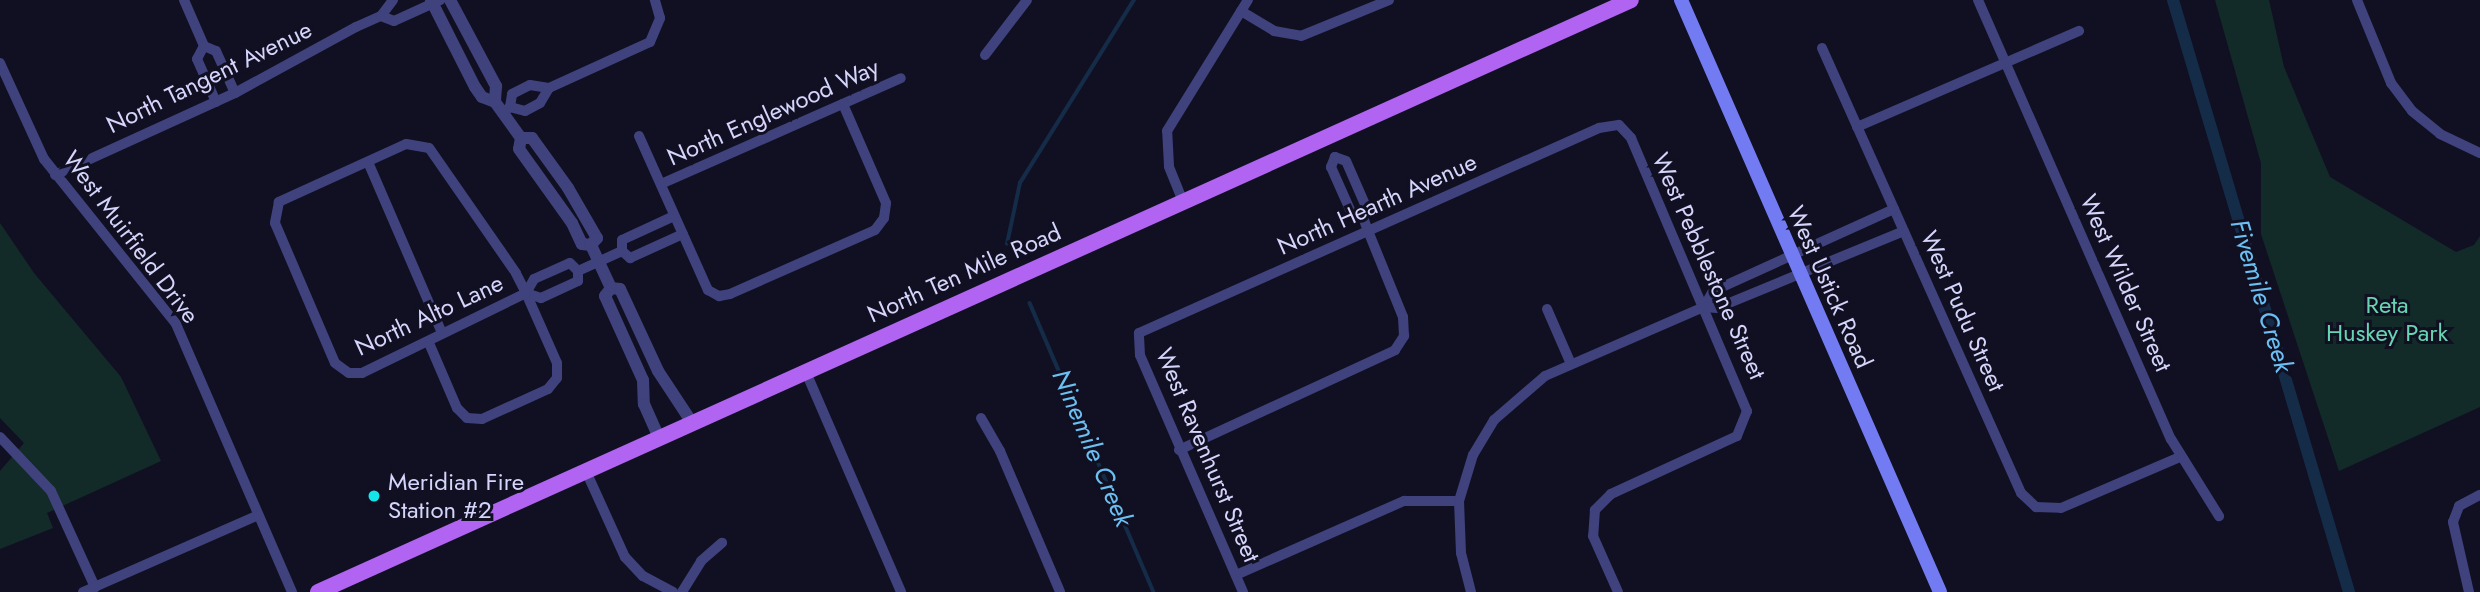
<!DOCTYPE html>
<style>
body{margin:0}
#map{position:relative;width:2480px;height:592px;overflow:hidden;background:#111022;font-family:Jost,sans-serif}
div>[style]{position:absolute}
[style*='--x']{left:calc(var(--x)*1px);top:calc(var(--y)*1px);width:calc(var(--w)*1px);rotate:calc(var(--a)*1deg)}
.green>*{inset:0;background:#132b28}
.stream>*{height:3.5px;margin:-1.75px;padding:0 1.75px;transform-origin:1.75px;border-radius:1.75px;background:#142c48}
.canal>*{height:12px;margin:-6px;padding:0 6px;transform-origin:6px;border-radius:6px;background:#142c48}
.minor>*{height:10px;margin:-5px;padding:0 5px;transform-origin:5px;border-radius:5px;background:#3f427d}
.tertiary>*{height:12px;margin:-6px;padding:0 6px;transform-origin:6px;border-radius:6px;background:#3f427d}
.secondary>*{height:14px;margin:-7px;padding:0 7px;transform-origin:7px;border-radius:7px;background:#737bf3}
.primary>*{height:16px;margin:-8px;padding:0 8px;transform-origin:8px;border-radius:8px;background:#b164f2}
.dots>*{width:19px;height:19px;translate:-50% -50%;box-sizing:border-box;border:4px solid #111022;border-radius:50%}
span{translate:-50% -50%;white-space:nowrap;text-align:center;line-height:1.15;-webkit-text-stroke:6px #111022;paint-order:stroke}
.street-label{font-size:24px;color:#d5d4fb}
.park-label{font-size:24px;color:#66d5b0}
.poi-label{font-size:24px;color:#d5d4fb}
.left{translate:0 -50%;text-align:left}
.water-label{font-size:26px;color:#6bc0f3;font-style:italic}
</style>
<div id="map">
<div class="green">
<i style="clip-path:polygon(2215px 0,2269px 0,2284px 67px,2330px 177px,2456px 252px,2474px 245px,2480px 236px,2480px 407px,2339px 471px,2261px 234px,2261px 163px)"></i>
<i style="clip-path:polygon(0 223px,34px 273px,121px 377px,161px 461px,47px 513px,53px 528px,0 549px,0 471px,24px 443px,0 418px)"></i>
</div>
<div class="stream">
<i style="--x:1007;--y:244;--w:62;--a:-78"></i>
<i style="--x:1020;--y:183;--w:216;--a:-58.1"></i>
<i style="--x:1030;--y:303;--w:314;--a:66.8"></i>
</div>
<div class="canal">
<i style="--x:2173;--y:0;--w:618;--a:73.44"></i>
</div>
<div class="minor">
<i style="--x:184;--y:0;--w:50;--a:66.5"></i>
<i style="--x:1978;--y:0;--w:480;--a:66.3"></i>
<i style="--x:2171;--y:439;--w:91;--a:58.1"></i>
<i style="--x:2357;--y:0;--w:90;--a:67.7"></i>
<i style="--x:2391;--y:83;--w:35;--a:53"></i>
<i style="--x:2412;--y:111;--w:36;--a:39"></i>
<i style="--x:2440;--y:134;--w:44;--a:25.4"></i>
<i style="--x:1241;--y:11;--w:39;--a:31"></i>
<i style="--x:1274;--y:31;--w:27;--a:10"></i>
<i style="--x:1301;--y:36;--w:95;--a:-22.2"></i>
<i style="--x:381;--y:16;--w:20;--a:-53"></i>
<i style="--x:1822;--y:48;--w:487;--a:65.9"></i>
<i style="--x:2021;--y:493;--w:21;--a:43"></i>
<i style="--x:2036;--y:507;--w:25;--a:2"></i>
<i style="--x:2061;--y:508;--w:129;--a:-23.2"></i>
<i style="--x:985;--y:55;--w:69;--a:-52.6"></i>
<i style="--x:0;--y:63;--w:106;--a:65.4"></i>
<i style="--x:44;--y:159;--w:211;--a:51.3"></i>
<i style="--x:176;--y:324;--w:292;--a:66.6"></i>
<i style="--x:549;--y:88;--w:111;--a:-24.5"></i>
<i style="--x:650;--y:42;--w:26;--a:-67"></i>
<i style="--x:660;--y:18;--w:19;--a:-106"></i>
<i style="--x:216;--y:102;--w:47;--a:-113.8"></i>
<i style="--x:197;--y:59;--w:15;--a:-62"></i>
<i style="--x:204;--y:46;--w:13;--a:23"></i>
<i style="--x:216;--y:51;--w:46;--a:65.7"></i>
<i style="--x:503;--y:113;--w:9;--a:-41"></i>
<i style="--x:510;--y:107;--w:13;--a:-81"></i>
<i style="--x:512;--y:94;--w:20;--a:-27"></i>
<i style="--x:530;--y:85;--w:19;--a:9"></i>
<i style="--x:549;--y:88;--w:17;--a:121"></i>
<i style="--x:540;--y:103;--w:17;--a:152"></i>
<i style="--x:525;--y:111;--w:16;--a:-165"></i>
<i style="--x:1857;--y:127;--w:242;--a:-23.4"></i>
<i style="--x:639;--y:136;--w:169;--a:65.9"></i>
<i style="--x:708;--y:290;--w:13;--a:29"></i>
<i style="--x:719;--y:296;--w:11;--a:-10"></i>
<i style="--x:730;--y:294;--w:158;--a:-23.8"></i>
<i style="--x:875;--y:230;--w:15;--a:-53"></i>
<i style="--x:884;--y:218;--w:15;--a:-82"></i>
<i style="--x:886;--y:203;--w:108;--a:-113.5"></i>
<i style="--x:368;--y:162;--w:184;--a:66.6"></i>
<i style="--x:55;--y:175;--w:198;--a:-24.5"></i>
<i style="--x:235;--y:93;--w:138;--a:-28.6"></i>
<i style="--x:356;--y:27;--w:27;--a:-24"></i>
<i style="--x:381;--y:16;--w:14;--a:21"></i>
<i style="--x:394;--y:21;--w:51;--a:-24.5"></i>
<i style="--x:661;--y:184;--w:262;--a:-23.8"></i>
<i style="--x:1182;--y:199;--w:35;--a:-112"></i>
<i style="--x:1169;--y:166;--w:35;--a:-93"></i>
<i style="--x:1167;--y:131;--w:154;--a:-58.3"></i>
<i style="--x:1894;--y:209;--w:199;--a:155.6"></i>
<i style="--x:1713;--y:291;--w:18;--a:119"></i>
<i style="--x:1704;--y:307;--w:13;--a:4"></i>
<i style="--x:1717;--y:308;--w:202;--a:-22.4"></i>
<i style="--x:622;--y:251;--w:11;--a:41"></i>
<i style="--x:630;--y:258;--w:58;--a:-24.4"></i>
<i style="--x:622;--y:251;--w:11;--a:-90"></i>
<i style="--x:622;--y:240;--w:57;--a:-24.8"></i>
<i style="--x:570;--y:263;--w:11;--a:45"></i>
<i style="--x:578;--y:271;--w:10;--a:90"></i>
<i style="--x:578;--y:281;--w:41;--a:155.3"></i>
<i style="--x:541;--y:298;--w:16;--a:-162"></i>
<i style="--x:526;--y:293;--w:16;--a:-60"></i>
<i style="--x:534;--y:279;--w:39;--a:-24"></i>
<i style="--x:578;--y:271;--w:48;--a:-24.4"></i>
<i style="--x:1547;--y:309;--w:60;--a:66.4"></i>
<i style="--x:429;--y:343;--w:71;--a:66.7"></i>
<i style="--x:457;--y:408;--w:14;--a:45"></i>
<i style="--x:467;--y:418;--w:15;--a:4"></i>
<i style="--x:482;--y:419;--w:72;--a:-24.4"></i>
<i style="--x:548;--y:389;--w:14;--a:-51"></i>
<i style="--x:557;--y:378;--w:15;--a:-90"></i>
<i style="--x:557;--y:363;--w:77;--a:-113.9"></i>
<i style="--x:526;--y:293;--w:22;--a:-117"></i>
<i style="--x:516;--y:273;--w:152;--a:-124.8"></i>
<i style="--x:429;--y:148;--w:23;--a:-170"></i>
<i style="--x:406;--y:144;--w:140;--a:155.5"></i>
<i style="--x:279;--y:202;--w:21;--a:101"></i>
<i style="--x:275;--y:223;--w:152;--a:66.8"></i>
<i style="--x:335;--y:363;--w:17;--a:36"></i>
<i style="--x:349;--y:373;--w:13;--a:0"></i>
<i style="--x:362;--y:373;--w:182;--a:-26"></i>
<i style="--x:805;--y:370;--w:242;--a:66.6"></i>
<i style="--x:981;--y:418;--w:38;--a:60"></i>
<i style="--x:1000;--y:451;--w:153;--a:66.9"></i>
<i style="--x:0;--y:437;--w:74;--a:46.6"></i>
<i style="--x:51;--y:491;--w:106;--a:65.4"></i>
<i style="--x:1179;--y:450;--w:238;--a:-24.8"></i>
<i style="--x:1395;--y:350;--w:17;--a:-57"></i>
<i style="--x:1404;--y:336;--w:19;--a:-93"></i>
<i style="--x:1403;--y:317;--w:93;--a:-112.1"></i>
<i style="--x:1368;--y:231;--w:15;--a:-110"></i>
<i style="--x:1363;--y:217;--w:9;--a:-63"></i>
<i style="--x:1367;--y:209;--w:52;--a:-113.6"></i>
<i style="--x:1346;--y:161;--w:12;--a:-160"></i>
<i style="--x:1335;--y:157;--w:11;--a:112"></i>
<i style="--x:1331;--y:167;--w:49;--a:66"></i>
<i style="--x:1351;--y:212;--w:13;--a:23"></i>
<i style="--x:585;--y:469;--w:97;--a:65.6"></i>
<i style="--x:625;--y:557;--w:26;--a:47"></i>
<i style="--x:643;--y:576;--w:34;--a:28"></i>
<i style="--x:1236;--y:575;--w:184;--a:-23.8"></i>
<i style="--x:1404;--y:501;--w:55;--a:0"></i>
<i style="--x:83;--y:592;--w:191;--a:-23.7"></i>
<i style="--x:682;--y:592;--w:36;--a:-58"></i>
<i style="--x:701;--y:561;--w:28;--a:-41"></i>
<i style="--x:1243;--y:592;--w:258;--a:-113.5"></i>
<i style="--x:1140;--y:355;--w:22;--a:-93"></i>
<i style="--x:1139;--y:333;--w:504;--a:-24.02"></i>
<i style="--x:1599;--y:128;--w:20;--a:-9"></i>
<i style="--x:1619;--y:125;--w:18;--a:47"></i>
<i style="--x:1631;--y:138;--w:297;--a:67"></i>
<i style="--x:1747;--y:411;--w:27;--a:112"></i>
<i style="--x:1737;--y:436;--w:139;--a:155.3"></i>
<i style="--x:1611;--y:494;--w:23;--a:135"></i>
<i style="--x:1595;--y:510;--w:26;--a:94"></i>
<i style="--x:1593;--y:536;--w:61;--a:65.9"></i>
<i style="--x:1471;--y:592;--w:40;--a:-104.4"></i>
<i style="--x:1461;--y:553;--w:52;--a:-92.2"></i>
<i style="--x:1459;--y:501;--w:48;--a:-73.1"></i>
<i style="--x:1473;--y:455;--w:41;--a:-59"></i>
<i style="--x:1494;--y:420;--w:67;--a:-40.8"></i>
<i style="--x:1545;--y:376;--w:173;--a:-23.5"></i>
<i style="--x:2469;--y:592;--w:72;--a:-102.9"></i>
<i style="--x:2453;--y:522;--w:17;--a:-69"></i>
<i style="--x:2459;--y:506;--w:24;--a:-28"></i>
</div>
<div class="tertiary">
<i style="--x:431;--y:0;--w:97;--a:63.2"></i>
<i style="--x:475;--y:87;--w:12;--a:55"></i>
<i style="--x:482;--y:97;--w:14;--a:21"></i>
<i style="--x:495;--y:102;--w:44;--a:54.2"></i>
<i style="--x:521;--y:138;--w:11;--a:100"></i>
<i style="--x:519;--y:149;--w:91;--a:54.4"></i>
<i style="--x:572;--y:223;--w:23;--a:65"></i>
<i style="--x:582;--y:244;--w:9;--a:6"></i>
<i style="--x:450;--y:0;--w:98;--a:61.9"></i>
<i style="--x:496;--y:86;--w:16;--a:94"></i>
<i style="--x:521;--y:138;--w:11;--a:0"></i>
<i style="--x:532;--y:138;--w:62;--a:54.2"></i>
<i style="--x:568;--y:188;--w:58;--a:59.9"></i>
<i style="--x:597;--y:238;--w:9;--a:131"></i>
<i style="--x:591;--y:245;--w:47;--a:65.1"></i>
<i style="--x:611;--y:288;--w:9;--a:6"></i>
<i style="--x:620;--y:289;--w:90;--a:65.1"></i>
<i style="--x:658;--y:371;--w:60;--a:56.6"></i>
<i style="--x:611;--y:288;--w:10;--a:127"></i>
<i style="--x:605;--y:296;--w:92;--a:65.7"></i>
<i style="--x:643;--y:380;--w:24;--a:88"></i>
<i style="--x:644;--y:404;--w:35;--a:66"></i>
</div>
<div class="secondary">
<i style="--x:1681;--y:0;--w:646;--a:66.37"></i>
</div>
<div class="primary">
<i style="--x:318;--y:592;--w:1440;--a:-24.27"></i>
</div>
<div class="dots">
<i style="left:374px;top:496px;background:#13e5e8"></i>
</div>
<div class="street-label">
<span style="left:209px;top:77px;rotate:-26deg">North Tangent Avenue</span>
<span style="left:773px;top:112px;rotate:-24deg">North Englewood Way</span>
<span style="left:1377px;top:204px;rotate:-24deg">North Hearth Avenue</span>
<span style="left:131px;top:237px;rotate:53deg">West Muirfield Drive</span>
<span style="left:1709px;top:266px;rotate:66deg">West Pebblestone Street</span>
<span style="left:964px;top:273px;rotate:-24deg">North Ten Mile Road</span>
<span style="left:2126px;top:283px;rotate:66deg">West Wilder Street</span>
<span style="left:1830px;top:287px;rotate:66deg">West Ustick Road</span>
<span style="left:1963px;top:311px;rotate:66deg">West Pudu Street</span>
<span style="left:429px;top:315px;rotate:-25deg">North Alto Lane</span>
<span style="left:1208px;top:455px;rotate:67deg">West Ravenhurst Street</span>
</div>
<div class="park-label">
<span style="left:2387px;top:319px">Reta<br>Huskey Park</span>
</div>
<div class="poi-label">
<span class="left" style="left:388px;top:496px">Meridian Fire<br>Station #2</span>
</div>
<div class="water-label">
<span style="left:2261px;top:296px;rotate:73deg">Fivemile Creek</span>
<span style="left:1092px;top:448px;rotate:67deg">Ninemile Creek</span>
</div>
</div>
